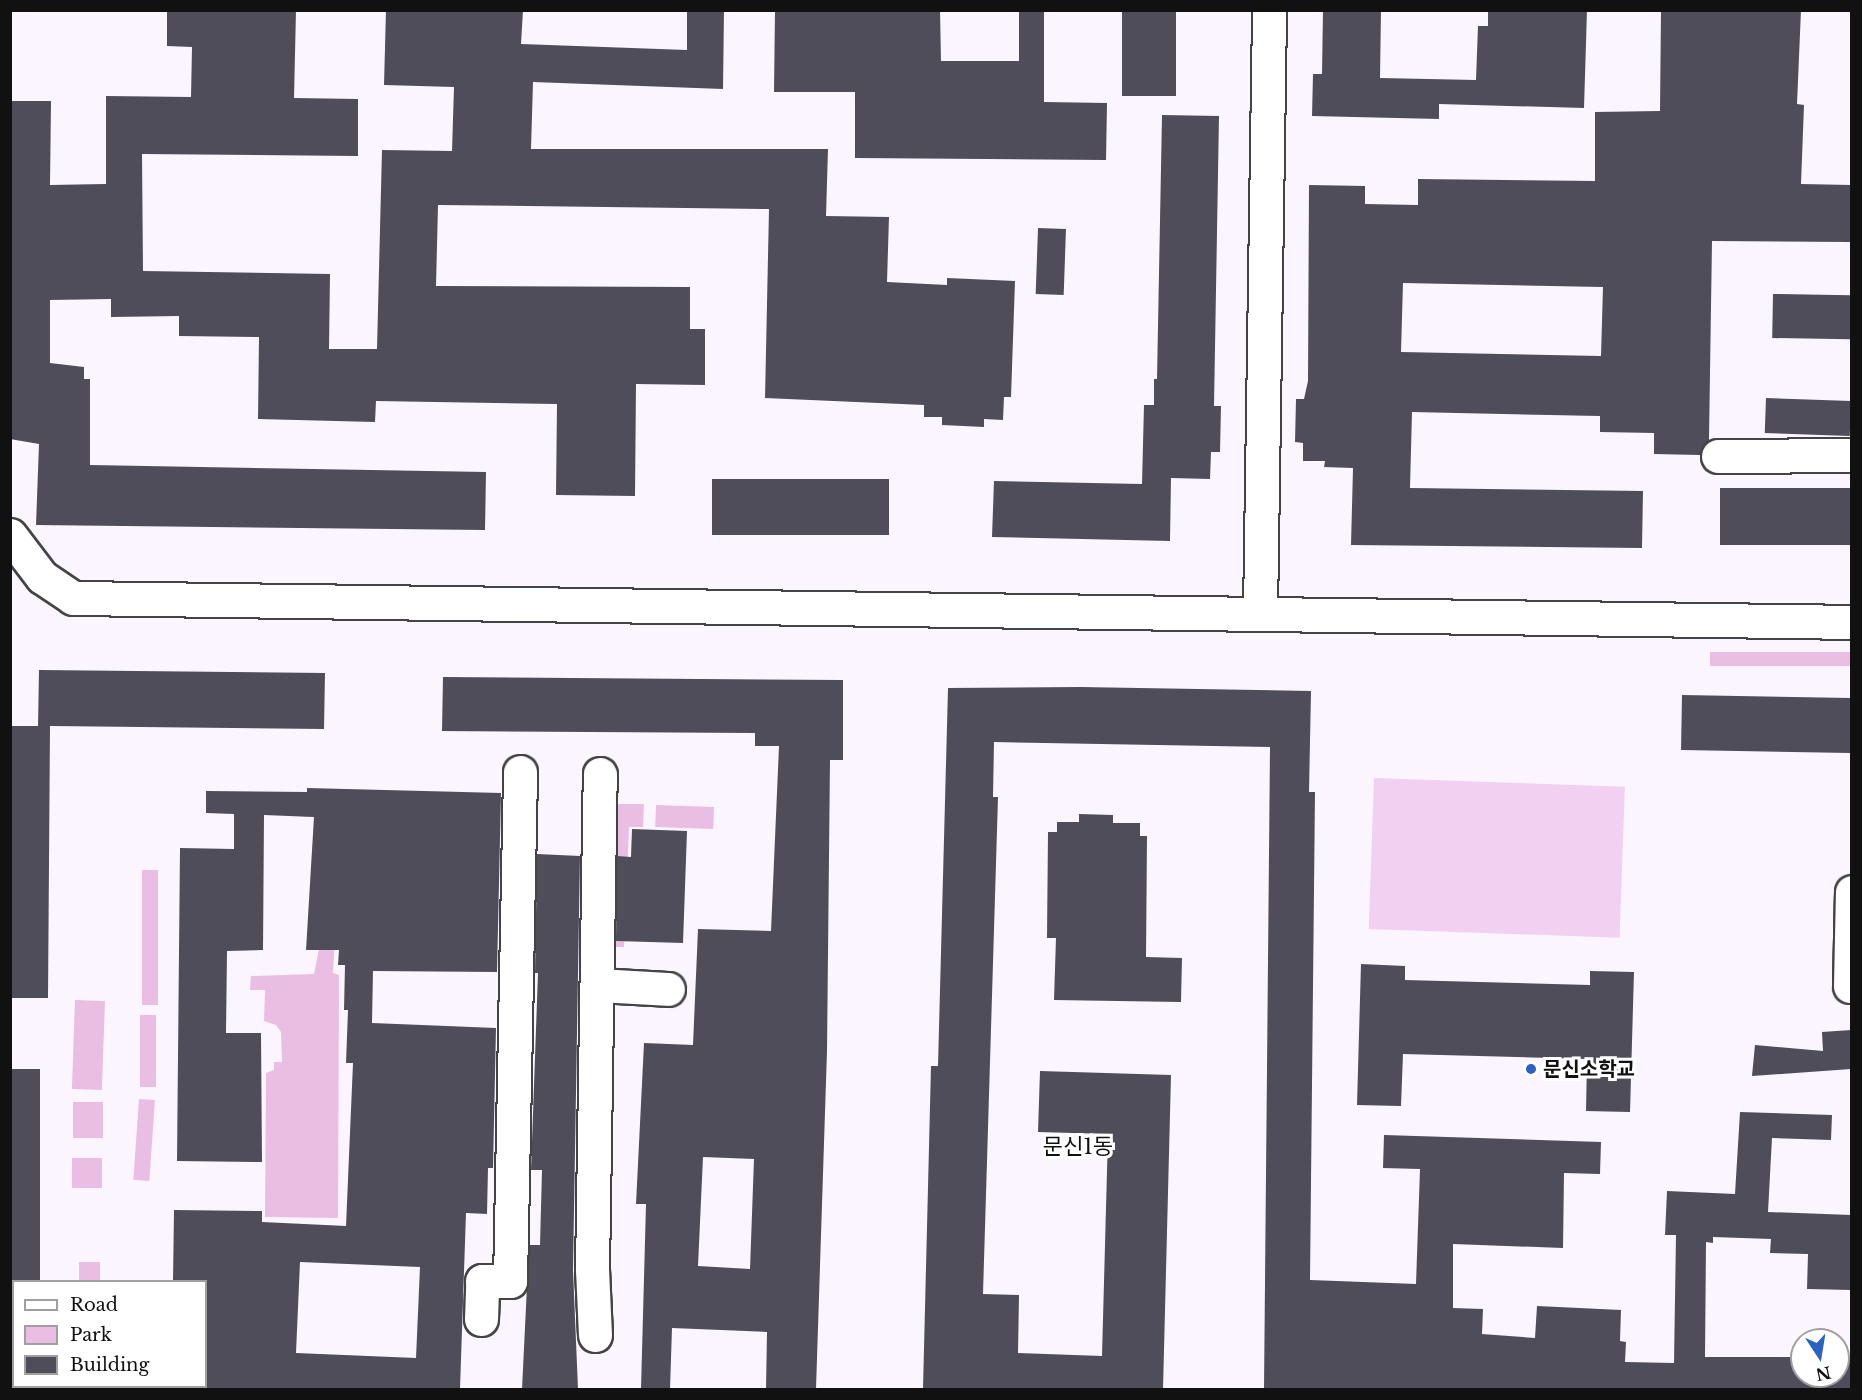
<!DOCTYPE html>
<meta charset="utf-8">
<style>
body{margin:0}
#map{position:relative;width:1862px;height:1400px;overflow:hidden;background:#faf5ff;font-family:"Libre Baskerville","Noto Sans KR",serif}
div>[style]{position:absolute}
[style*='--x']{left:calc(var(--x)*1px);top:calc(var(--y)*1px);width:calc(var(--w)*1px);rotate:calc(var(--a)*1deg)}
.green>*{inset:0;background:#eabee3;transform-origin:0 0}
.pitch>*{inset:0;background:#f1d0f1;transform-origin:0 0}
.building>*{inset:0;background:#4e4d59;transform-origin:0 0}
.roads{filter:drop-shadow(2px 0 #444) drop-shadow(-2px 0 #444) drop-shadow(0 2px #444) drop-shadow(0 -2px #444)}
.minor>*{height:33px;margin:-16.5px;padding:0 16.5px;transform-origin:16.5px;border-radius:16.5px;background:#fff}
.dots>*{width:16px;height:16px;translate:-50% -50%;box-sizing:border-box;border:3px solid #fff;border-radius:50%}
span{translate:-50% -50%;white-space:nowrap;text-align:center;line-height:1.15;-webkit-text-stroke:6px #fff;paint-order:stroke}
.poi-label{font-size:20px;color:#111;font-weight:700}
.left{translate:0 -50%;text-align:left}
.quarter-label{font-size:22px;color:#111}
.frame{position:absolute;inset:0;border:12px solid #111;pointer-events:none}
.legend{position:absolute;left:12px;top:1280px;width:195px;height:108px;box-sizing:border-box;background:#fff;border:2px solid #a0a0a0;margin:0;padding:8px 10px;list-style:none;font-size:18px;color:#111}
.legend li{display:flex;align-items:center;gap:12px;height:30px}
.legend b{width:30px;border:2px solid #a0a0a0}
.north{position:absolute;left:1790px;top:1328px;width:60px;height:60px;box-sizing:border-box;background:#fff;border:2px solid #a0a0a0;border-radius:50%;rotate:168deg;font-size:16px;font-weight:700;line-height:24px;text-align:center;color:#111}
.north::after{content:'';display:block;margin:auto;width:21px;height:27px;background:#2a63c0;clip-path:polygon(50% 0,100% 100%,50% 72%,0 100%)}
</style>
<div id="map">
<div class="green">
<i style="left:1710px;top:652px;width:141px;height:14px"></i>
<i style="clip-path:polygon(611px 804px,644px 804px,643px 827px,629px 827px,624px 947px,605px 947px)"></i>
<i style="left:656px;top:805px;width:58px;height:22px;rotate:2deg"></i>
<i style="left:142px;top:870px;width:16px;height:135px"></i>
<i style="clip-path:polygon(321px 939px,335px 940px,333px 973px,339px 975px,338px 1218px,265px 1217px,266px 1073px,274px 1070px,274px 1062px,282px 1062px,281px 1032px,276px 1025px,264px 1021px,265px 990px,250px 990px,251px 976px,314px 974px)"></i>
<i style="left:75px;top:1000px;width:30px;height:89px;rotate:2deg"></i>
<i style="left:140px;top:1015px;width:16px;height:72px"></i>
<i style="left:139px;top:1099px;width:16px;height:81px;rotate:4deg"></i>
<i style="left:73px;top:1102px;width:30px;height:36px"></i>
<i style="left:72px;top:1158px;width:30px;height:30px"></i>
<i style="left:79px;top:1262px;width:21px;height:19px"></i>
</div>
<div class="pitch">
<i style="left:1374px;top:778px;width:251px;height:151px;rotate:2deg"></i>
</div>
<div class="building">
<i style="clip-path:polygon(167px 10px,296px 10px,294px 98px,358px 99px,358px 156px,142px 154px,143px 271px,330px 274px,329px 349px,377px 349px,382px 150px,452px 151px,454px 87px,384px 85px,386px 10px,523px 10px,521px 44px,687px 50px,687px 10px,724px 10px,723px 89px,533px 82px,531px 149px,828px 149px,826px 216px,889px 217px,887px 282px,947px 285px,947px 278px,1015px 281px,1011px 397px,1004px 397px,1003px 420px,984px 419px,984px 427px,942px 425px,942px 417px,924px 417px,924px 405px,765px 398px,769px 209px,438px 205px,436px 286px,690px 287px,690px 329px,705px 329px,705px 385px,636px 384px,635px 496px,556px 495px,557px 404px,376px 401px,375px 422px,258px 419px,259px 337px,179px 336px,179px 316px,111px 317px,111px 299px,50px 300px,50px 363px,84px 367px,84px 379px,90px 379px,90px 465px,486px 472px,485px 530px,36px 525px,39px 444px,10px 439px,10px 101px,51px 101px,50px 185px,106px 184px,106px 96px,191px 97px,192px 47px,167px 46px)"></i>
<i style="clip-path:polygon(775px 10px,940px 10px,941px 61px,1019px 61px,1019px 10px,1044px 10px,1044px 102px,1107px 103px,1106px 160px,855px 158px,855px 92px,774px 92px)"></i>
<i style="left:1122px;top:10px;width:54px;height:86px"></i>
<i style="clip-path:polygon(1323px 10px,1381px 10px,1380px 78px,1476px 80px,1478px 26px,1488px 26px,1488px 10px,1587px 10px,1584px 108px,1439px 104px,1439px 119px,1312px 116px,1313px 74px,1322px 74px)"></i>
<i style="clip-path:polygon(evenodd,1661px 10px,1801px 10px,1797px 104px,1804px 105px,1801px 184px,1851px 185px,1851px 242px,1712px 241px,1709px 440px,1700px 455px,1654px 454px,1654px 433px,1600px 432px,1600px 416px,1412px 412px,1410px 488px,1643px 491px,1642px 548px,1351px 545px,1353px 468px,1324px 467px,1325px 461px,1303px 461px,1303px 443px,1295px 442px,1296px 399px,1304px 399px,1308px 381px,1309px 185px,1365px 186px,1365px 204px,1418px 205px,1418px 179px,1595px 181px,1595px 112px,1660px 111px,1661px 10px,1403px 283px,1603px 287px,1601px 356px,1401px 352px,1403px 283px)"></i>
<i style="clip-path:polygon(1162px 115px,1219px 116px,1214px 406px,1221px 406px,1220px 452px,1211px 452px,1210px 479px,1171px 478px,1170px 541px,992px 537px,994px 481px,1142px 484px,1144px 405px,1154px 405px,1154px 379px,1157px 379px)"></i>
<i style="left:1038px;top:228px;width:28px;height:66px;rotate:2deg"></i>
<i style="left:1773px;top:294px;width:78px;height:44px;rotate:1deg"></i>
<i style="left:1766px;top:398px;width:85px;height:35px;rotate:2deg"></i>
<i style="left:712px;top:479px;width:177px;height:56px"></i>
<i style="left:1720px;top:488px;width:131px;height:57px"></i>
<i style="clip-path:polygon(39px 670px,325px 673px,324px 729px,50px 726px,48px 998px,10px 998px,10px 726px,38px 726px)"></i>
<i style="clip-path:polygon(evenodd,443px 677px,843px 680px,843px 760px,830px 760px,827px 1051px,816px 1389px,766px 1389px,767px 1332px,672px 1328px,670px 1389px,641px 1389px,646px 1204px,636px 1204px,644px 1043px,693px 1045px,698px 929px,771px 931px,779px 746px,755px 746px,755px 733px,442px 731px,443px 677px,703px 1157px,754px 1159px,750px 1269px,698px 1266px,703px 1157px)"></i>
<i style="clip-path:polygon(1080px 687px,1311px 691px,1309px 792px,1315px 792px,1310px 1280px,1416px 1284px,1420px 1169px,1383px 1168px,1384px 1135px,1601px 1142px,1600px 1174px,1564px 1173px,1563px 1248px,1453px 1244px,1453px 1308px,1483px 1309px,1482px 1334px,1535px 1338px,1537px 1306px,1621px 1310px,1620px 1341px,1626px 1342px,1625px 1362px,1674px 1363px,1676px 1235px,1665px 1235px,1667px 1191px,1735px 1194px,1740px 1112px,1832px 1115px,1831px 1140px,1772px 1138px,1768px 1212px,1851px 1215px,1851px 1290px,1807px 1289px,1808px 1254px,1770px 1253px,1771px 1239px,1713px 1237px,1713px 1243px,1706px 1242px,1705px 1357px,1802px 1357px,1802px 1376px,1838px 1376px,1838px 1357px,1851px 1357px,1851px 1389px,1264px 1389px,1270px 747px,994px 742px,993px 797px,998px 797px,983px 1294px,1019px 1295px,1018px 1353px,1102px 1356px,1108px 1134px,1038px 1132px,1040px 1071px,1171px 1075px,1163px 1389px,923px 1389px,931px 1066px,938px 1066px,948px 688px)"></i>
<i style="left:1682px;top:695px;width:169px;height:55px;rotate:1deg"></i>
<i style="clip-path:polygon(evenodd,307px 788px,501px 793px,497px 972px,373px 971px,372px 1023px,496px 1028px,493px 1168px,488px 1168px,487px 1214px,466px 1213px,460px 1389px,206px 1389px,206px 1281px,173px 1281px,174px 1210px,262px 1211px,262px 1222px,346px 1226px,353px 1063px,346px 1063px,348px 1010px,344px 1010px,345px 965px,338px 965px,339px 950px,306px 950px,314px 817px,264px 815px,263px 950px,227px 951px,226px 1033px,261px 1033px,262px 1162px,177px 1161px,180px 848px,234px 849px,234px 814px,206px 813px,206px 791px,307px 792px,307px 788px,300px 1262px,420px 1267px,416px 1358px,296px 1353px,300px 1262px)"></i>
<i style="clip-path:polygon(1079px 814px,1113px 815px,1113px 823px,1140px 823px,1140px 836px,1147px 836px,1146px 957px,1182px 958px,1181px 1002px,1054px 1000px,1056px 938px,1047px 938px,1048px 832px,1057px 832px,1057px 822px,1079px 822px)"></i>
<i style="clip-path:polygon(632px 829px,687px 831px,683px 943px,616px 941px,617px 856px,631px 857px)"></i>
<i style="clip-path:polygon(537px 854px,580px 856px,573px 1270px,578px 1389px,522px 1389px,529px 1245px,540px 1245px,542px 1170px,531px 1170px,538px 973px,535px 973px)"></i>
<i style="clip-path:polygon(1361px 964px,1405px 966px,1405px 980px,1590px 985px,1590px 971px,1634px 972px,1630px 1112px,1586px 1111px,1587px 1059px,1403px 1054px,1401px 1106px,1357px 1105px)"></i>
<i style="clip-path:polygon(1851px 1030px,1851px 1069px,1752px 1076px,1755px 1045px,1823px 1051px,1822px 1032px)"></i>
<i style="left:10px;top:1069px;width:30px;height:212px"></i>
</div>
<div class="roads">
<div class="minor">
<i style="--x:1718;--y:456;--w:134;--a:-0.4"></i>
<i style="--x:10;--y:535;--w:53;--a:52.7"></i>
<i style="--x:42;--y:577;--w:37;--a:34"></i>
<i style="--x:73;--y:598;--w:1779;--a:0.77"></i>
<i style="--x:1260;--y:613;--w:603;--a:-89.14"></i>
<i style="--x:597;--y:985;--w:71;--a:3.2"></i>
<i style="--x:1850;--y:986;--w:94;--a:-88.8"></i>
<i style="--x:481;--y:1319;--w:38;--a:-88"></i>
<i style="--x:482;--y:1281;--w:28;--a:0"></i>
<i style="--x:510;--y:1281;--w:509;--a:-88.87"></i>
<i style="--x:595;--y:1335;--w:65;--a:-92.6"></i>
<i style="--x:592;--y:1270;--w:496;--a:-89.1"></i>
</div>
</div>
<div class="dots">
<i style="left:1531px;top:1069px;background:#2a63c0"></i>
</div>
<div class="poi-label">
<span class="left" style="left:1543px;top:1069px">문신소학교</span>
</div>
<div class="quarter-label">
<span style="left:1078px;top:1147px">문신1동</span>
</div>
<div class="frame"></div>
<ul class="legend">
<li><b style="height:8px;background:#fff"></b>Road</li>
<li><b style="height:16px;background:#eabee3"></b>Park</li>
<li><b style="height:16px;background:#4e4d59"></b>Building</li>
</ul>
<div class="north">N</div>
</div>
